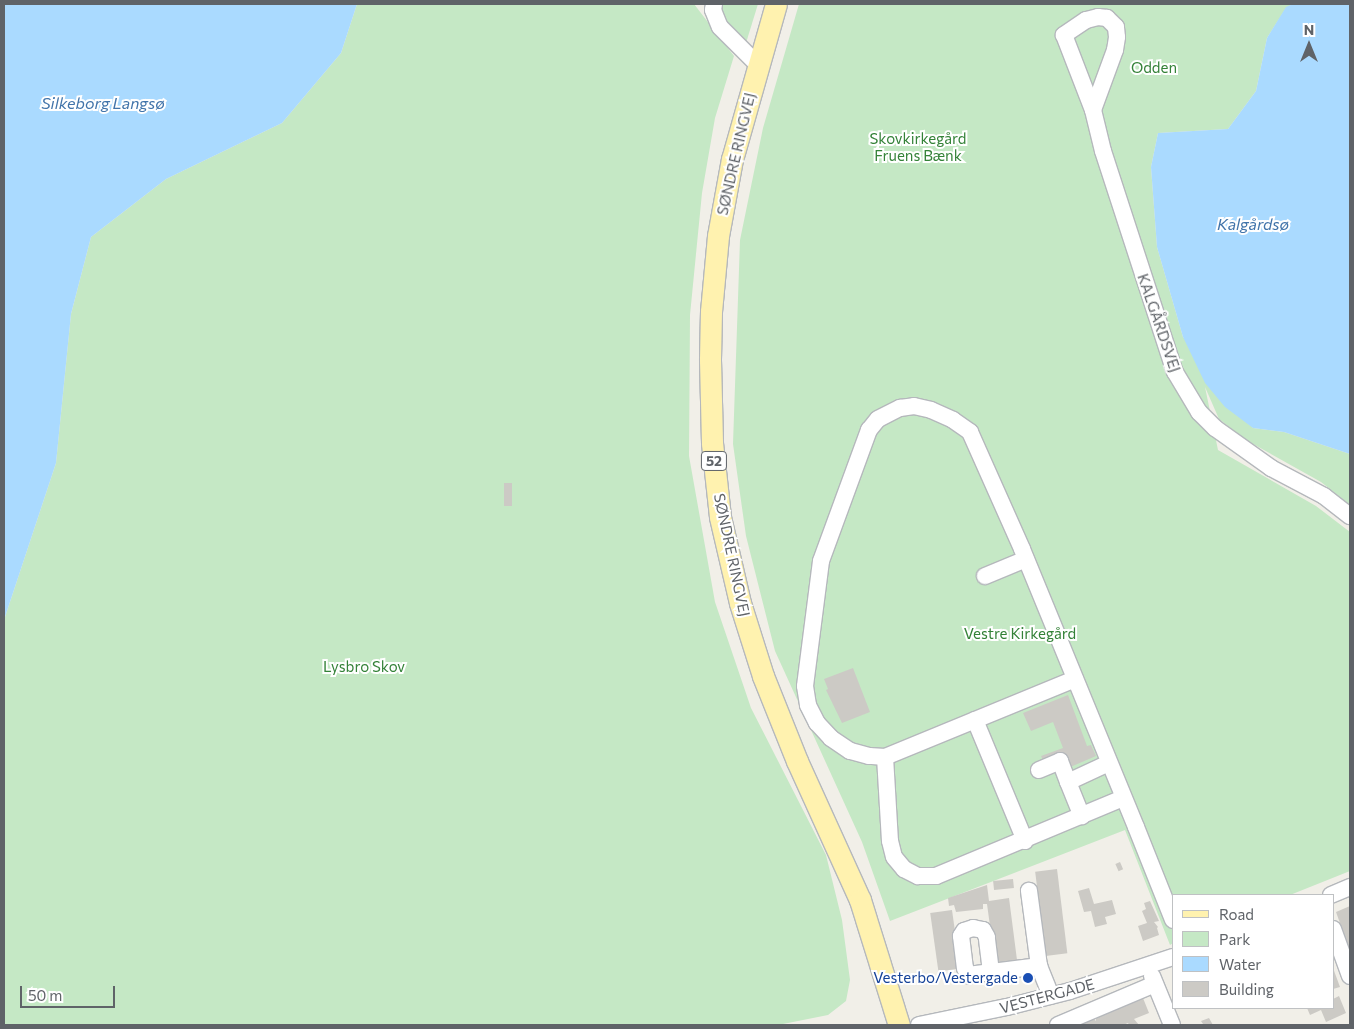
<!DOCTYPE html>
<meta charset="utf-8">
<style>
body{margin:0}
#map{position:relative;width:1354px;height:1029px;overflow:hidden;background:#f1efe8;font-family:Commissioner,sans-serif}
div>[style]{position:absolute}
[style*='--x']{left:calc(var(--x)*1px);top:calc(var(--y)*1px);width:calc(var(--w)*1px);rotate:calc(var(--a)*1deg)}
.green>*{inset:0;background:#c5e8c5}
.water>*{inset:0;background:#aadaff}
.building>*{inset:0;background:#cccac5;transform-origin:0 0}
.roads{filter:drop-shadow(1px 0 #b5b8bc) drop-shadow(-1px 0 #b5b8bc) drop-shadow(0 1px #b5b8bc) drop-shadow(0 -1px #b5b8bc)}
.minor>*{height:16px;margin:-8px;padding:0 8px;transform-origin:8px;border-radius:8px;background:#fff}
.major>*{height:21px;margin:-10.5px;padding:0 10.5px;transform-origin:10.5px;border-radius:10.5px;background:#fff2af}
.dots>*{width:14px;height:14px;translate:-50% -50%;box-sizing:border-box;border:2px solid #fff;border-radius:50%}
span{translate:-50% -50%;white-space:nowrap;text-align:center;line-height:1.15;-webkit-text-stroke:4px #fff;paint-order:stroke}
.shield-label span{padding:1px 4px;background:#fff;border:1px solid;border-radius:4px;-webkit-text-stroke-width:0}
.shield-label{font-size:14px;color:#5f6368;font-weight:700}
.park-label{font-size:15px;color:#348238}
.street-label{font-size:15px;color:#5f6368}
.transit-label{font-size:15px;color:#164399}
.right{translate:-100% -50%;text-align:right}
.water-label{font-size:16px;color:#4174aa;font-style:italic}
.frame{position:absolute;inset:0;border:5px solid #5f6368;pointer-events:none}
.legend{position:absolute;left:1172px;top:894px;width:162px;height:115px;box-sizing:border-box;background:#fff;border:1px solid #bfc1c3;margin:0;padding:6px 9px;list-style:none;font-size:15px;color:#5f6368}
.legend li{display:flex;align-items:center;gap:10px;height:25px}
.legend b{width:25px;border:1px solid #bfc1c3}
.north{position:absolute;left:1284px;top:20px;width:50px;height:50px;-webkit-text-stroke:4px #fff;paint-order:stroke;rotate:0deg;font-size:14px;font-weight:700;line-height:20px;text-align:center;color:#5f6368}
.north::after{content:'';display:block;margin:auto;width:18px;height:22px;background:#5f6368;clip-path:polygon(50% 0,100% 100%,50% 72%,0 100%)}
.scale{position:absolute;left:20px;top:986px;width:95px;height:22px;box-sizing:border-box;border:2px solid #5f6368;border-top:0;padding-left:6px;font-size:15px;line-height:18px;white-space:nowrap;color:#5f6368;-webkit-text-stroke:4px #fff;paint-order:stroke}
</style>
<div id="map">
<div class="green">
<i style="clip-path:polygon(357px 4px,694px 4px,734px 56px,715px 118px,702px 193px,690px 315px,689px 456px,715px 602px,751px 708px,826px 855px,842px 920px,850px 980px,846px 1001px,828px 1015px,778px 1025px,4px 1025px,4px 620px,56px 463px,71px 314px,91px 237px,166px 179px,282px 123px,341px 53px)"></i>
<i style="clip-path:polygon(722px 4px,758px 4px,746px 43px,743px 43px,720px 13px)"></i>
<i style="clip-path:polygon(799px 4px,1293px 4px,1286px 8px,1267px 38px,1256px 91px,1228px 129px,1158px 133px,1151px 167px,1157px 247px,1183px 337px,1253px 428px,1284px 432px,1350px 454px,1350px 505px,1321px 482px,1246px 440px,1219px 419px,1205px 387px,1218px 450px,1316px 506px,1350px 532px,1350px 871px,1290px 895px,1173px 895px,1173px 943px,1170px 945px,1125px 830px,890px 921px,862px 842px,775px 651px,746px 536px,733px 444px,740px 240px,763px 128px)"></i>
</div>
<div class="water">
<i style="clip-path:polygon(4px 4px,357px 4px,341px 53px,282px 123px,166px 179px,91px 237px,71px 314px,56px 463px,4px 620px)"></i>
<i style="clip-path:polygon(1293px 4px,1350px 4px,1350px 454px,1284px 432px,1253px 428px,1225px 407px,1205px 383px,1183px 337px,1157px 247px,1151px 167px,1158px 133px,1228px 129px,1256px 91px,1267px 38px,1286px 7px)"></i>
</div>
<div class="building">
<i style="left:504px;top:483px;width:8px;height:23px"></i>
<i style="clip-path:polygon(853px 668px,870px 712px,842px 723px,826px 690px,828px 689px,824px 679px)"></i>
<i style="clip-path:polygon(1068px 695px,1087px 746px,1091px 745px,1096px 756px,1068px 768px,1045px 764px,1041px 756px,1063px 748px,1053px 722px,1031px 731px,1023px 713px)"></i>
<i style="left:1120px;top:862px;width:8px;height:5px;rotate:67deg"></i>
<i style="left:1057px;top:869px;width:85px;height:22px;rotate:83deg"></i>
<i style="left:1013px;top:879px;width:9px;height:20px;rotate:84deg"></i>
<i style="clip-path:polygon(987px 885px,989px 901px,1009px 898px,1017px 960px,995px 963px,987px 904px,983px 904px,983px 909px,956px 912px,954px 905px,949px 906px,948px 898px)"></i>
<i style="clip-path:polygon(1089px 888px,1094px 904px,1112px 900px,1116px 914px,1105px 917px,1107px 924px,1095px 927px,1091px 911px,1084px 912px,1078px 891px)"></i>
<i style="clip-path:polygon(1150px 901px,1159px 921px,1154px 922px,1158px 927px,1157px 928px,1159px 935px,1143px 941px,1138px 926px,1147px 923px,1142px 911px,1146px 909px,1144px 903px)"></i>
<i style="clip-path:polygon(1350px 906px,1350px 951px,1336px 912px)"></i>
<i style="left:952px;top:910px;width:59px;height:22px;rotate:82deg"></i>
<i style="clip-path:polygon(1333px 968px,1340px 987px,1333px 989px)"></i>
<i style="clip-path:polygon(1339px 996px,1346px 1013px,1326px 1022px,1321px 1010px,1310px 1015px,1307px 1008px,1333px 1008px,1333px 999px)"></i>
<i style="clip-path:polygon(1139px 998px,1143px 998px,1149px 1013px,1134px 1019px,1139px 1025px,1129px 1025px,1128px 1023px,1123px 1025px,1080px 1025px,1094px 1019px,1096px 1021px,1096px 1019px,1101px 1015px)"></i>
<i style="clip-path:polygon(1209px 1018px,1213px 1025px,1199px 1025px,1203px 1024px,1201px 1021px)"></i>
</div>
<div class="roads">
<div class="minor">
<i style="--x:714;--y:4;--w:6;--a:99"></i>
<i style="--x:713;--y:10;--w:18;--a:68"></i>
<i style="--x:720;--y:27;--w:54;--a:45"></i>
<i style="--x:1093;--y:110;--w:64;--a:-69.9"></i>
<i style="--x:1115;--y:50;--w:13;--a:-81"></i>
<i style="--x:1117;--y:37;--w:10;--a:-96"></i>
<i style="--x:1116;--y:27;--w:13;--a:-135"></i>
<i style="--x:1107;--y:18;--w:9;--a:-174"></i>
<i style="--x:1098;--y:17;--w:12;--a:166"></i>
<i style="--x:1086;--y:20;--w:27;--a:146"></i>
<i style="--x:1064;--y:35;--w:80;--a:68.9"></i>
<i style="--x:1093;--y:110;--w:42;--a:76.3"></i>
<i style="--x:1103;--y:151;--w:232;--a:72"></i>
<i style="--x:1175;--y:372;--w:47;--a:59"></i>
<i style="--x:1199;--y:412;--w:23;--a:45"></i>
<i style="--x:1215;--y:428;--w:69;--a:35.5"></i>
<i style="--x:1271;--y:468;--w:60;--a:27.8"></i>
<i style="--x:1324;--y:496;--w:33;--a:38"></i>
<i style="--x:985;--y:576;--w:44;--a:-22.5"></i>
<i style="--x:1075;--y:679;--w:205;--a:157.7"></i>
<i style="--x:885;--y:757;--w:16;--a:-176"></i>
<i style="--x:869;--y:756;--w:20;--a:-165"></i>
<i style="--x:850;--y:751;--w:23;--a:-146"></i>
<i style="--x:831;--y:738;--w:21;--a:-133"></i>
<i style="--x:817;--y:723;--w:20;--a:-117"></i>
<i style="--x:808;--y:705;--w:19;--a:-99"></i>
<i style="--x:805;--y:686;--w:126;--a:-82.7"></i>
<i style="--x:821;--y:561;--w:140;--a:-69.9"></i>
<i style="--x:869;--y:430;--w:14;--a:-51"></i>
<i style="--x:878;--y:419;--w:25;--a:-27"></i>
<i style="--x:900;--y:408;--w:14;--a:-8"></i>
<i style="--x:914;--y:406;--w:17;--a:13"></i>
<i style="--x:931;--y:410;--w:24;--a:24"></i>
<i style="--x:953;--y:420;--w:21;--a:35"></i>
<i style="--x:970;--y:432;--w:128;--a:66"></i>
<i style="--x:1022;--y:549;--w:300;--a:67.7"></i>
<i style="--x:1136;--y:827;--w:100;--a:68.3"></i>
<i style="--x:975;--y:720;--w:131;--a:67.5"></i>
<i style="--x:885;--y:757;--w:84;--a:86.6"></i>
<i style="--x:890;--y:841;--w:16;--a:76"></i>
<i style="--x:894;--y:857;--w:16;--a:50"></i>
<i style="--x:904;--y:869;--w:16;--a:27"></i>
<i style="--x:918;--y:876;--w:18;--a:0"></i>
<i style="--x:936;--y:876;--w:203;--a:-22.6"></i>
<i style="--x:1039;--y:770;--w:23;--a:-23"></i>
<i style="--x:1060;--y:761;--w:22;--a:69"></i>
<i style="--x:1068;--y:782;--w:45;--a:-24.9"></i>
<i style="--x:1068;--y:782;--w:37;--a:68"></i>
<i style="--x:1331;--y:895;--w:21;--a:-23"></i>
<i style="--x:1333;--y:929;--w:50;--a:70.1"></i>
<i style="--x:1039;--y:966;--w:32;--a:68"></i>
<i style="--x:991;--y:972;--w:35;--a:-97"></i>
<i style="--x:987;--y:937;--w:8;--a:-120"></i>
<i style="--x:983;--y:930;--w:10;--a:-169"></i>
<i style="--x:973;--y:928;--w:9;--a:162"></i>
<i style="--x:964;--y:931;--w:6;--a:121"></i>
<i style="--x:961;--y:936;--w:32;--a:83"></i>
<i style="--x:965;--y:968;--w:8;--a:67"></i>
<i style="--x:968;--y:975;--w:72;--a:-7.2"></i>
<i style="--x:1039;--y:966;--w:76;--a:-97.6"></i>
<i style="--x:1152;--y:976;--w:53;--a:67.8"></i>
<i style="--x:919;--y:1025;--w:90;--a:-11.6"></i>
<i style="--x:1007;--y:1007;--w:65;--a:-14.3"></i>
<i style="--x:1070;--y:991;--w:108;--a:-18.3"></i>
<i style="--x:1058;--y:1025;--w:105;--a:-22.9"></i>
</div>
<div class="major">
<i style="--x:776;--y:4;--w:161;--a:105.8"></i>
<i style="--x:732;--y:159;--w:78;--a:100.3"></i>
<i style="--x:718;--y:236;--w:75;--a:95.3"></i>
<i style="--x:711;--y:311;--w:49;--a:91.2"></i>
<i style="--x:710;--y:360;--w:83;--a:88.6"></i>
<i style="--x:712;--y:443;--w:74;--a:83.8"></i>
<i style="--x:720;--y:517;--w:88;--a:76.9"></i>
<i style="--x:740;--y:603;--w:77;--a:72.5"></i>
<i style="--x:763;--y:676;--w:92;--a:68.2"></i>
<i style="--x:797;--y:761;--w:153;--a:65.6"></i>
<i style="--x:860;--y:900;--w:131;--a:72.7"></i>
</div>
</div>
<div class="dots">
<i style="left:1028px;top:978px;background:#1a4fb4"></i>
</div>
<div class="shield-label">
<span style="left:714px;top:461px">52</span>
</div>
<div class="park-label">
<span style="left:1154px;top:68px">Odden</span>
<span style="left:918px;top:147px">Skovkirkegård<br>Fruens Bænk</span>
<span style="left:1020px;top:634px">Vestre Kirkegård</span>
<span style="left:364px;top:667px">Lysbro Skov</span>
</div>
<div class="street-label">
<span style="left:736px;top:154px;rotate:-77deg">SØNDRE RINGVEJ</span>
<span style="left:1159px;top:323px;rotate:71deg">KALGÅRDSVEJ</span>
<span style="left:732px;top:555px;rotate:78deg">SØNDRE RINGVEJ</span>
<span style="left:1047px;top:996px;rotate:-15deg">VESTERGADE</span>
</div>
<div class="transit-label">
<span class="right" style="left:1018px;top:978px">Vesterbo/Vestergade</span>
</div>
<div class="water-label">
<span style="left:103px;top:103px">Silkeborg Langsø</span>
<span style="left:1253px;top:224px">Kalgårdsø</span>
</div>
<div class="frame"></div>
<ul class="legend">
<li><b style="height:6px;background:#fff2af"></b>Road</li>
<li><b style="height:14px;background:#c5e8c5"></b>Park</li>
<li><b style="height:14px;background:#aadaff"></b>Water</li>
<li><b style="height:14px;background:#cccac5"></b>Building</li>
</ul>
<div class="north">N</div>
<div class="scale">50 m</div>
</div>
